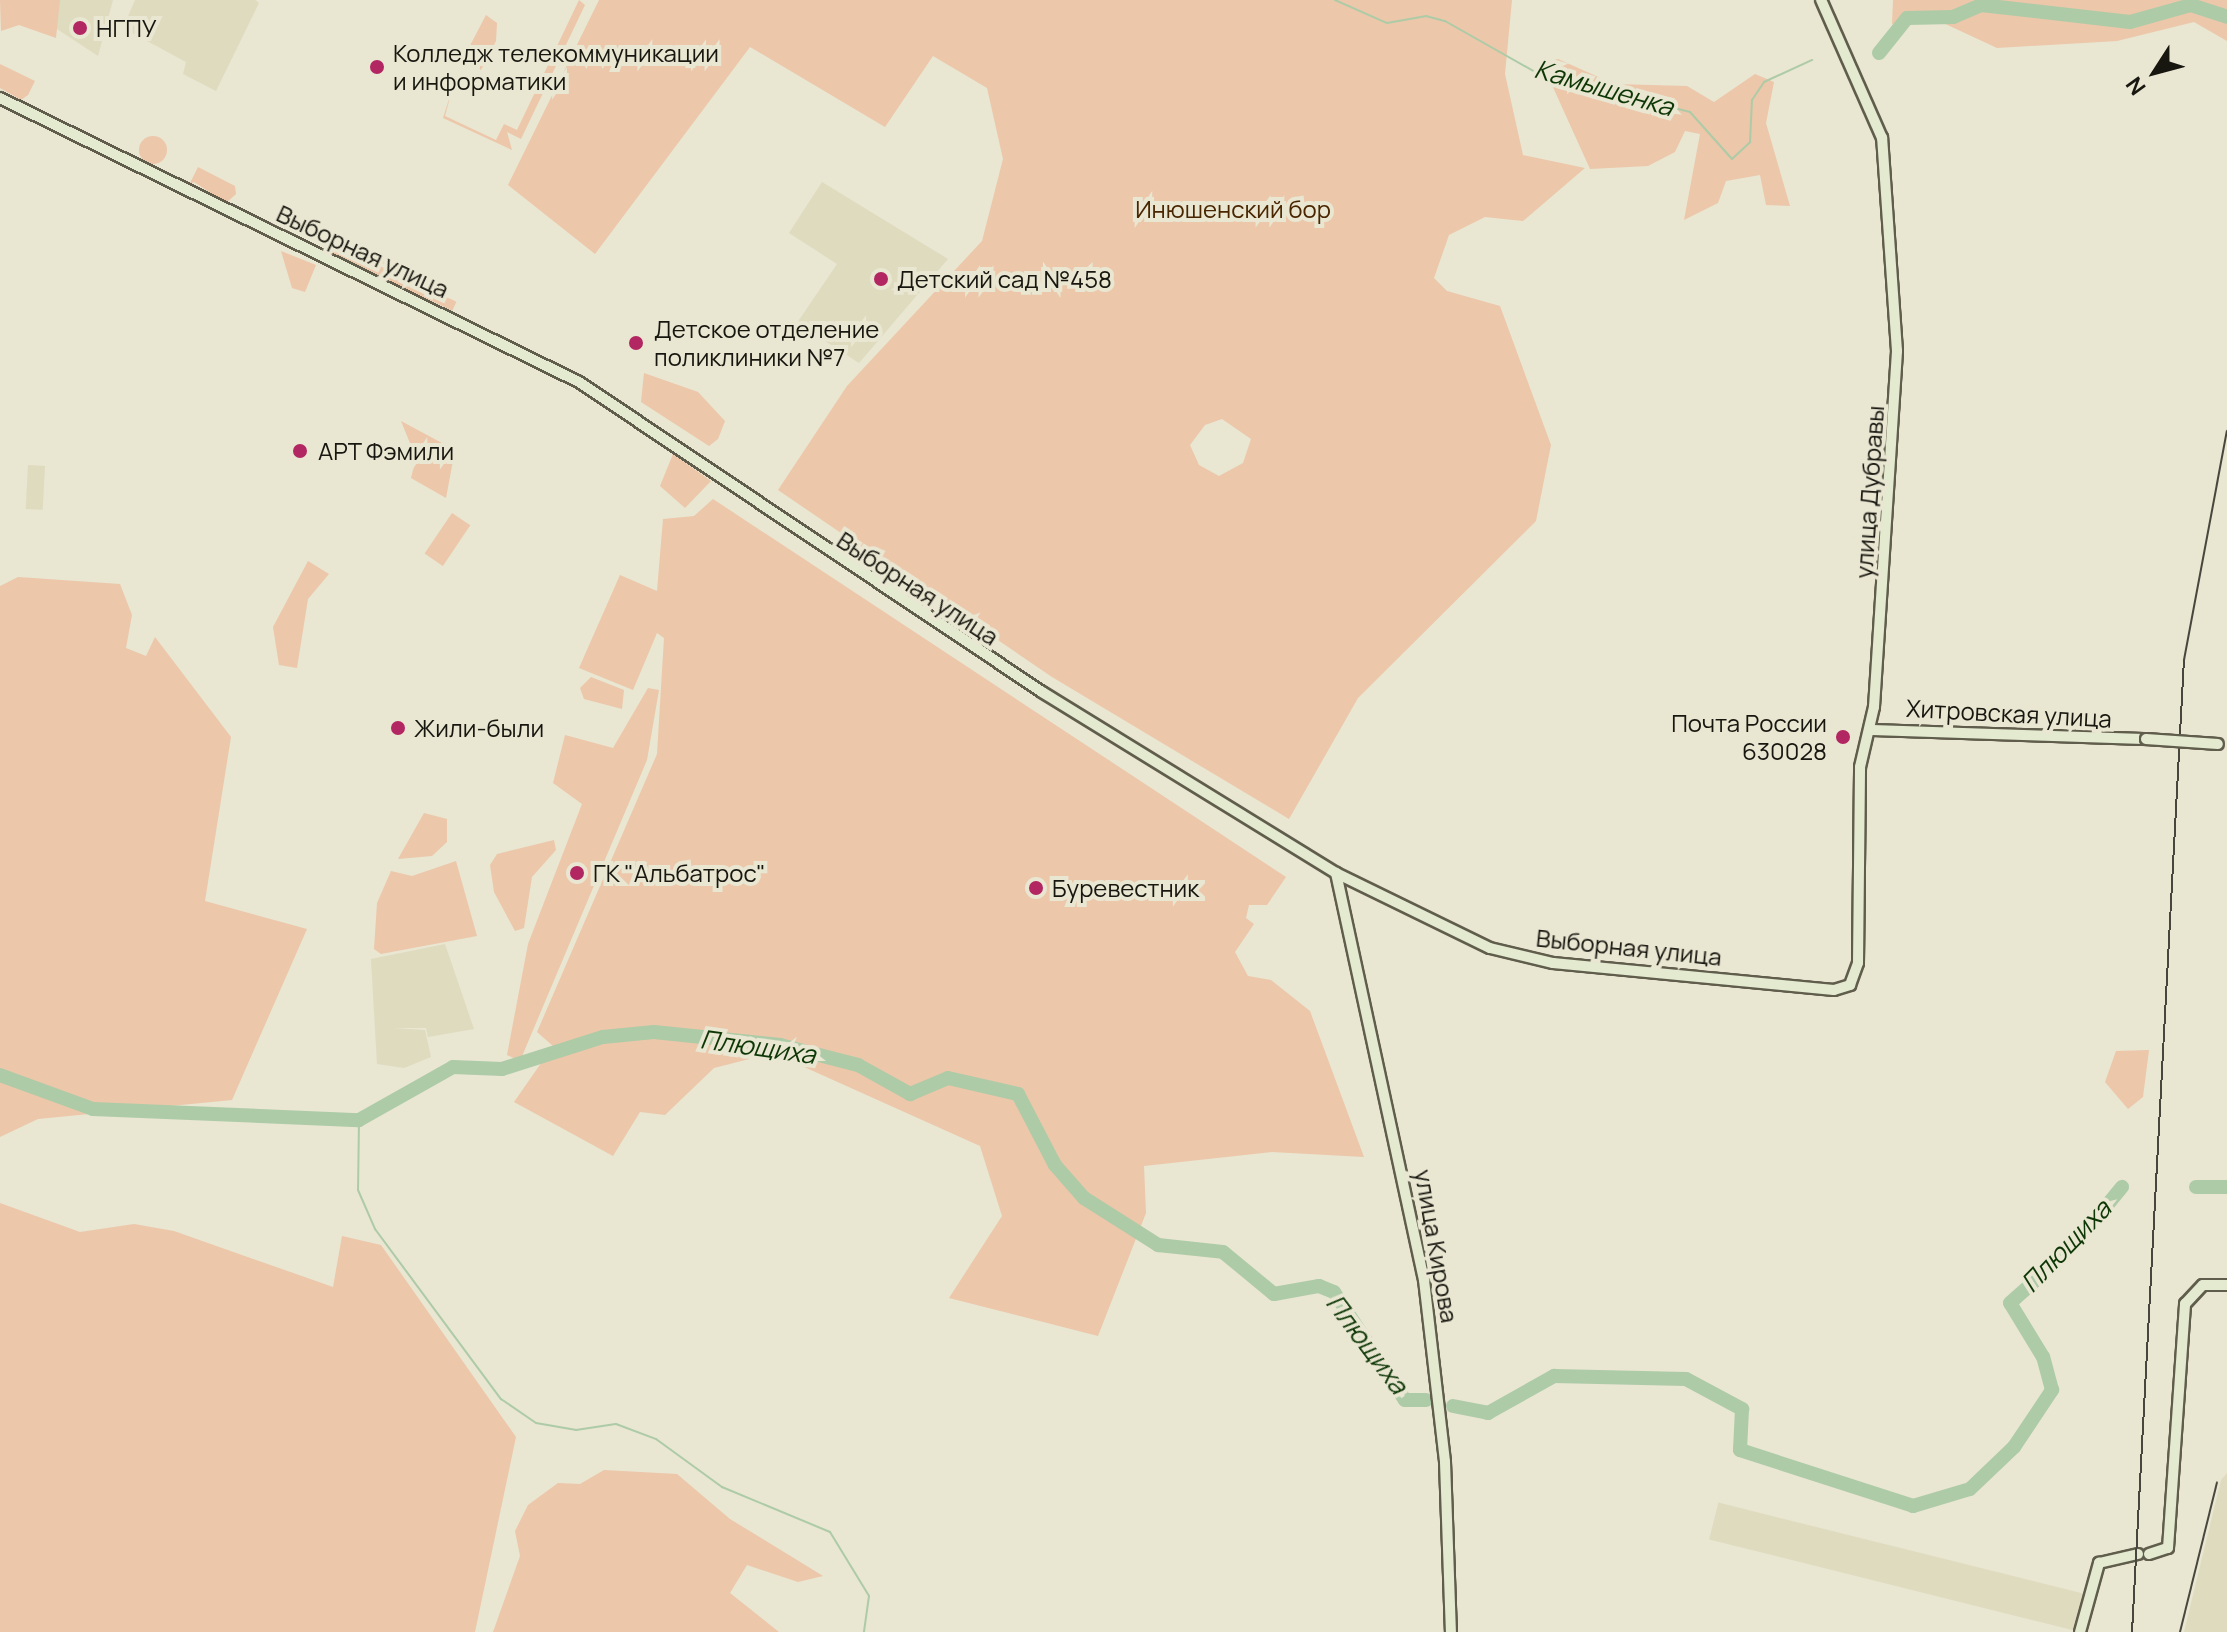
<!DOCTYPE html>
<meta charset="utf-8">
<style>
body{margin:0}
#map{position:relative;width:2227px;height:1632px;overflow:hidden;background:#e9e6d2;font-family:Manrope,sans-serif}
div>[style]{position:absolute}
[style*='--x']{left:calc(var(--x)*1px);top:calc(var(--y)*1px);width:calc(var(--w)*1px);rotate:calc(var(--a)*1deg)}
.built>*{inset:0;background:#dedbbf;transform-origin:0 0}
.green>*{inset:0;background:#ecc7aa;transform-origin:0 0}
.round{border-radius:50%}
.stream>*{height:2px;margin:-1px;padding:0 1px;transform-origin:1px;border-radius:1px;background:#adcba7}
.river>*{height:14px;margin:-7px;padding:0 7px;transform-origin:7px;border-radius:7px;background:#adcba7}
.roads{filter:drop-shadow(2px 0 #605d4c) drop-shadow(-2px 0 #605d4c) drop-shadow(0 2px #605d4c) drop-shadow(0 -2px #605d4c)}
.secondary>*{height:10px;margin:-5px;padding:0 5px;transform-origin:5px;border-radius:5px;background:#e3ead0}
.rail>*{height:2px;margin:-1px;padding:0 1px;transform-origin:1px;border-radius:1px;background:#48473d}
.bridges{filter:drop-shadow(2px 0 #605d4c) drop-shadow(-2px 0 #605d4c) drop-shadow(0 2px #605d4c) drop-shadow(0 -2px #605d4c)}
.secondary-bridge>*{height:10px;margin:-5px;padding:0 5px;transform-origin:5px;border-radius:5px;background:#e3ead0}
.dots>*{width:22px;height:22px;translate:-50% -50%;box-sizing:border-box;border:4px solid #e9e6d2;border-radius:50%}
span{translate:-50% -50%;white-space:nowrap;text-align:center;line-height:1.15;-webkit-text-stroke:8px #e9e6d2;paint-order:stroke}
.poi-label{font-size:24px;color:#17160f}
.left{translate:0 -50%;text-align:left}
.right{translate:-100% -50%;text-align:right}
.park-label{font-size:24px;color:#492500}
.street-label{font-size:24px;color:#17160f}
.water-label{font-size:26px;color:#0e3706;font-style:italic}
.north{position:absolute;left:2115px;top:32px;width:80px;height:80px;-webkit-text-stroke:6px #e9e6d2;paint-order:stroke;rotate:234deg;font-size:22px;font-weight:700;line-height:32px;text-align:center;color:#17160f}
.north::after{content:'';display:block;margin:auto;width:28px;height:36px;background:#17160f;clip-path:polygon(50% 0,100% 100%,50% 72%,0 100%)}
</style>
<div id="map">
<div class="built">
<i style="clip-path:polygon(13px 0,113px 0,98px 56px)"></i>
<i style="clip-path:polygon(135px 0,255px 0,259px 3px,216px 91px,183px 74px,186px 62px,123px 28px)"></i>
<i style="clip-path:polygon(822px 182px,948px 259px,859px 363px,797px 323px,837px 264px,789px 233px)"></i>
<i style="left:28px;top:465px;width:17px;height:44px;rotate:3deg"></i>
<i style="clip-path:polygon(445px 944px,474px 1029px,428px 1037px,426px 1028px,392px 1028px,425px 1030px,431px 1057px,404px 1068px,377px 1064px,371px 959px)"></i>
<i style="clip-path:polygon(2227px 1473px,2227px 1632px,2184px 1632px,2221px 1480px)"></i>
<i style="left:2089px;top:1595px;width:38px;height:382px;rotate:104deg"></i>
</div>
<div class="green">
<i style="clip-path:polygon(0 0,60px 0,56px 38px,19px 25px,1px 31px)"></i>
<i style="clip-path:polygon(579px 0,585px 5px,521px 139px,507px 132px,512px 150px,443px 118px,452px 90px,445px 116px,496px 140px,504px 124px,517px 130px)"></i>
<i style="clip-path:polygon(evenodd,599px 0,1512px 0,1505px 74px,1523px 155px,1585px 168px,1523px 221px,1485px 217px,1449px 235px,1434px 278px,1447px 291px,1500px 306px,1551px 445px,1536px 521px,1358px 698px,1289px 819px,1052px 677px,778px 490px,847px 386px,982px 241px,1003px 159px,987px 88px,933px 56px,885px 127px,750px 47px,595px 254px,508px 185px,599px 0,1222px 419px,1251px 439px,1243px 463px,1219px 476px,1199px 465px,1190px 445px,1205px 425px,1222px 419px)"></i>
<i style="clip-path:polygon(1893px 0,2227px 0,2227px 41px,2194px 22px,2117px 41px,1997px 48px,1939px 21px,1892px 24px)"></i>
<i style="clip-path:polygon(486px 15px,497px 23px,496px 41px,481px 70px,464px 57px)"></i>
<i style="clip-path:polygon(1558px 59px,1614px 84px,1687px 86px,1714px 102px,1755px 74px,1774px 82px,1766px 123px,1790px 206px,1766px 205px,1760px 175px,1726px 181px,1718px 203px,1684px 220px,1700px 134px,1685px 131px,1675px 152px,1648px 166px,1590px 169px,1552px 85px,1548px 62px)"></i>
<i style="clip-path:polygon(0 64px,35px 81px,28px 95px,21px 100px,0 88px)"></i>
<i class="round" style="left:139px;top:136px;width:28px;height:28px"></i>
<i style="clip-path:polygon(198px 167px,235px 186px,236px 194px,226px 203px,194px 182px,189px 185px)"></i>
<i style="clip-path:polygon(344px 235px,439px 283px,438px 289px,336px 242px)"></i>
<i style="left:335px;top:245px;width:134px;height:10px;rotate:25deg"></i>
<i style="clip-path:polygon(281px 251px,316px 265px,305px 292px,292px 288px)"></i>
<i style="clip-path:polygon(644px 373px,698px 392px,725px 421px,718px 439px,709px 446px,641px 402px)"></i>
<i style="clip-path:polygon(401px 421px,455px 450px,446px 498px,411px 478px,416px 458px)"></i>
<i style="clip-path:polygon(673px 454px,711px 481px,685px 508px,660px 486px)"></i>
<i style="clip-path:polygon(713px 499px,1286px 877px,1267px 905px,1249px 905px,1246px 918px,1254px 924px,1235px 952px,1248px 976px,1271px 980px,1310px 1011px,1364px 1157px,1272px 1152px,1144px 1166px,1146px 1213px,1098px 1336px,949px 1298px,1002px 1216px,980px 1146px,773px 1053px,714px 1068px,665px 1115px,640px 1112px,613px 1156px,514px 1102px,553px 1046px,537px 1032px,657px 754px,664px 638px,657px 633px,633px 690px,579px 668px,620px 575px,657px 591px,663px 519px,694px 516px)"></i>
<i style="left:452px;top:513px;width:22px;height:49px;rotate:34deg"></i>
<i style="clip-path:polygon(308px 561px,329px 574px,308px 599px,297px 668px,279px 665px,273px 627px)"></i>
<i style="clip-path:polygon(18px 577px,120px 584px,132px 615px,126px 648px,146px 656px,155px 637px,231px 737px,205px 901px,307px 929px,232px 1100px,38px 1119px,0 1137px,0 586px)"></i>
<i style="clip-path:polygon(591px 677px,624px 690px,622px 709px,584px 699px,580px 688px)"></i>
<i style="clip-path:polygon(648px 688px,659px 690px,647px 760px,520px 1061px,507px 1055px,528px 944px,582px 804px,553px 783px,565px 735px,613px 748px)"></i>
<i style="clip-path:polygon(424px 813px,447px 819px,447px 842px,432px 856px,398px 859px)"></i>
<i style="clip-path:polygon(554px 840px,556px 850px,532px 877px,524px 928px,515px 931px,494px 892px,490px 865px,497px 854px)"></i>
<i style="clip-path:polygon(456px 861px,477px 936px,381px 954px,374px 949px,377px 903px,391px 871px,412px 876px)"></i>
<i style="clip-path:polygon(2149px 1050px,2143px 1097px,2128px 1109px,2105px 1082px,2116px 1051px)"></i>
<i style="clip-path:polygon(0 1203px,80px 1232px,134px 1224px,174px 1231px,333px 1287px,342px 1236px,381px 1245px,516px 1437px,475px 1632px,0 1632px)"></i>
<i style="clip-path:polygon(604px 1470px,677px 1474px,730px 1519px,823px 1576px,798px 1582px,747px 1565px,730px 1593px,779px 1632px,493px 1632px,520px 1556px,515px 1531px,528px 1505px,558px 1483px,580px 1484px)"></i>
</div>
<div class="stream">
<i style="--x:1335;--y:0;--w:57;--a:23.9"></i>
<i style="--x:1387;--y:23;--w:40;--a:-10"></i>
<i style="--x:1426;--y:16;--w:20;--a:15"></i>
<i style="--x:1445;--y:21;--w:106;--a:29.5"></i>
<i style="--x:1537;--y:73;--w:158;--a:14.3"></i>
<i style="--x:1690;--y:112;--w:63;--a:48.2"></i>
<i style="--x:1732;--y:159;--w:25;--a:-43"></i>
<i style="--x:1750;--y:142;--w:42;--a:-87.3"></i>
<i style="--x:1752;--y:100;--w:22;--a:-56"></i>
<i style="--x:1764;--y:82;--w:53;--a:-24.6"></i>
<i style="--x:359;--y:1120;--w:70;--a:90.8"></i>
<i style="--x:358;--y:1190;--w:43;--a:66.4"></i>
<i style="--x:375;--y:1229;--w:212;--a:53.5"></i>
<i style="--x:501;--y:1399;--w:42;--a:34.4"></i>
<i style="--x:536;--y:1423;--w:41;--a:9.9"></i>
<i style="--x:576;--y:1430;--w:40;--a:-8.5"></i>
<i style="--x:616;--y:1424;--w:43;--a:20.6"></i>
<i style="--x:656;--y:1439;--w:82;--a:36"></i>
<i style="--x:722;--y:1487;--w:117;--a:22.6"></i>
<i style="--x:830;--y:1532;--w:75;--a:58.6"></i>
<i style="--x:869;--y:1596;--w:36;--a:98"></i>
</div>
<div class="river">
<i style="--x:1879;--y:53;--w:45;--a:-51.3"></i>
<i style="--x:1907;--y:18;--w:46;--a:-1.2"></i>
<i style="--x:1953;--y:17;--w:30;--a:-23"></i>
<i style="--x:1981;--y:5;--w:150;--a:6.5"></i>
<i style="--x:2130;--y:22;--w:63;--a:-15.6"></i>
<i style="--x:2191;--y:5;--w:38;--a:18"></i>
<i style="--x:0;--y:1075;--w:99;--a:20.1"></i>
<i style="--x:93;--y:1109;--w:266;--a:2.4"></i>
<i style="--x:359;--y:1120;--w:108;--a:-29.4"></i>
<i style="--x:453;--y:1067;--w:49;--a:2.3"></i>
<i style="--x:502;--y:1069;--w:106;--a:-17.6"></i>
<i style="--x:603;--y:1037;--w:51;--a:-5.6"></i>
<i style="--x:654;--y:1032;--w:127;--a:5.9"></i>
<i style="--x:780;--y:1045;--w:81;--a:14.4"></i>
<i style="--x:858;--y:1065;--w:60;--a:29.1"></i>
<i style="--x:910;--y:1094;--w:41;--a:-22.8"></i>
<i style="--x:948;--y:1078;--w:72;--a:12.9"></i>
<i style="--x:1018;--y:1094;--w:80;--a:62.5"></i>
<i style="--x:1055;--y:1165;--w:44;--a:48.7"></i>
<i style="--x:1084;--y:1198;--w:88;--a:32.4"></i>
<i style="--x:1158;--y:1245;--w:65;--a:6.1"></i>
<i style="--x:1223;--y:1252;--w:66;--a:39.5"></i>
<i style="--x:1274;--y:1294;--w:46;--a:-10.1"></i>
<i style="--x:1319;--y:1286;--w:16;--a:22"></i>
<i style="--x:1334;--y:1292;--w:129;--a:56.7"></i>
<i style="--x:1405;--y:1400;--w:21;--a:0"></i>
<i style="--x:2196;--y:1187;--w:31;--a:0"></i>
<i style="--x:1453;--y:1406;--w:36;--a:11"></i>
<i style="--x:1488;--y:1413;--w:76;--a:-29.3"></i>
<i style="--x:1554;--y:1376;--w:132;--a:1.3"></i>
<i style="--x:1686;--y:1379;--w:64;--a:28.2"></i>
<i style="--x:1742;--y:1409;--w:41;--a:92.8"></i>
<i style="--x:1740;--y:1450;--w:182;--a:17.9"></i>
<i style="--x:1913;--y:1506;--w:59;--a:-16.6"></i>
<i style="--x:1970;--y:1489;--w:61;--a:-43.7"></i>
<i style="--x:2014;--y:1447;--w:69;--a:-56.3"></i>
<i style="--x:2052;--y:1390;--w:34;--a:-105"></i>
<i style="--x:2043;--y:1357;--w:63;--a:-121.4"></i>
<i style="--x:2010;--y:1303;--w:83;--a:-41.6"></i>
<i style="--x:2072;--y:1248;--w:79;--a:-50.7"></i>
</div>
<div class="roads">
<div class="secondary">
<i style="--x:0;--y:98;--w:645;--a:26.13"></i>
<i style="--x:579;--y:382;--w:557;--a:33.8"></i>
<i style="--x:1042;--y:692;--w:345;--a:31.6"></i>
<i style="--x:1336;--y:873;--w:171;--a:26"></i>
<i style="--x:1490;--y:948;--w:65;--a:13.4"></i>
<i style="--x:1553;--y:963;--w:282;--a:5.5"></i>
<i style="--x:1834;--y:990;--w:17;--a:-17"></i>
<i style="--x:1850;--y:985;--w:23;--a:-70"></i>
<i style="--x:1858;--y:963;--w:196;--a:-89.4"></i>
<i style="--x:1860;--y:767;--w:62;--a:-76.9"></i>
<i style="--x:1874;--y:707;--w:357;--a:-86.3"></i>
<i style="--x:1897;--y:351;--w:214;--a:-94"></i>
<i style="--x:1882;--y:138;--w:151;--a:-113.8"></i>
<i style="--x:1870;--y:730;--w:276;--a:1.9"></i>
<i style="--x:1336;--y:873;--w:416;--a:77.8"></i>
<i style="--x:1424;--y:1280;--w:183;--a:83.4"></i>
<i style="--x:1445;--y:1462;--w:170;--a:88"></i>
<i style="--x:2149;--y:1554;--w:20;--a:-18"></i>
<i style="--x:2168;--y:1548;--w:245;--a:-86"></i>
<i style="--x:2185;--y:1304;--w:26;--a:-47"></i>
<i style="--x:2203;--y:1285;--w:24;--a:0"></i>
<i style="--x:2080;--y:1632;--w:72;--a:-74.6"></i>
<i style="--x:2099;--y:1563;--w:40;--a:-13"></i>
</div>
</div>
<div class="rail">
<i style="--x:2132;--y:1632;--w:973;--a:-86.94"></i>
<i style="--x:2184;--y:660;--w:233;--a:-79.4"></i>
<i style="--x:2180;--y:1632;--w:154;--a:-76.1"></i>
</div>
<div class="bridges">
<div class="secondary-bridge">
<i style="--x:2146;--y:739;--w:72;--a:4"></i>
</div>
</div>
<div class="dots">
<i style="left:80px;top:28px;background:#b22662"></i>
<i style="left:377px;top:67px;background:#b22662"></i>
<i style="left:881px;top:279px;background:#b22662"></i>
<i style="left:636px;top:343px;background:#b22662"></i>
<i style="left:300px;top:451px;background:#b22662"></i>
<i style="left:398px;top:728px;background:#b22662"></i>
<i style="left:1843px;top:737px;background:#b22662"></i>
<i style="left:577px;top:873px;background:#b22662"></i>
<i style="left:1036px;top:888px;background:#b22662"></i>
</div>
<div class="poi-label">
<span class="left" style="left:96px;top:28px">НГПУ</span>
<span class="left" style="left:393px;top:67px">Колледж телекоммуникации<br>и информатики</span>
<span class="left" style="left:897px;top:279px">Детский сад №458</span>
<span class="left" style="left:654px;top:343px">Детское отделение<br>поликлиники №7</span>
<span class="left" style="left:318px;top:451px">АРТ Фэмили</span>
<span class="right" style="left:1827px;top:737px">Почта России<br>630028</span>
<span class="left" style="left:414px;top:728px">Жили-были</span>
<span class="left" style="left:593px;top:873px">ГК "Альбатрос"</span>
<span class="left" style="left:1052px;top:888px">Буревестник</span>
</div>
<div class="park-label">
<span style="left:1233px;top:209px">Инюшенский бор</span>
</div>
<div class="street-label">
<span style="left:363px;top:251px;rotate:25deg">Выборная улица</span>
<span style="left:1869px;top:492px;rotate:-86deg">улица Дубравы</span>
<span style="left:918px;top:588px;rotate:33deg">Выборная улица</span>
<span style="left:2009px;top:713px;rotate:3deg">Хитровская улица</span>
<span style="left:1629px;top:947px;rotate:6deg">Выборная улица</span>
<span style="left:1437px;top:1246px;rotate:80deg">улица Кирова</span>
</div>
<div class="water-label">
<span style="left:1604px;top:88px;rotate:16deg">Камышенка</span>
<span style="left:758px;top:1047px;rotate:8deg">Плющиха</span>
<span style="left:2066px;top:1246px;rotate:-46deg">Плющиха</span>
<span style="left:1367px;top:1344px;rotate:53deg">Плющиха</span>
</div>
<div class="north">N</div>
</div>
